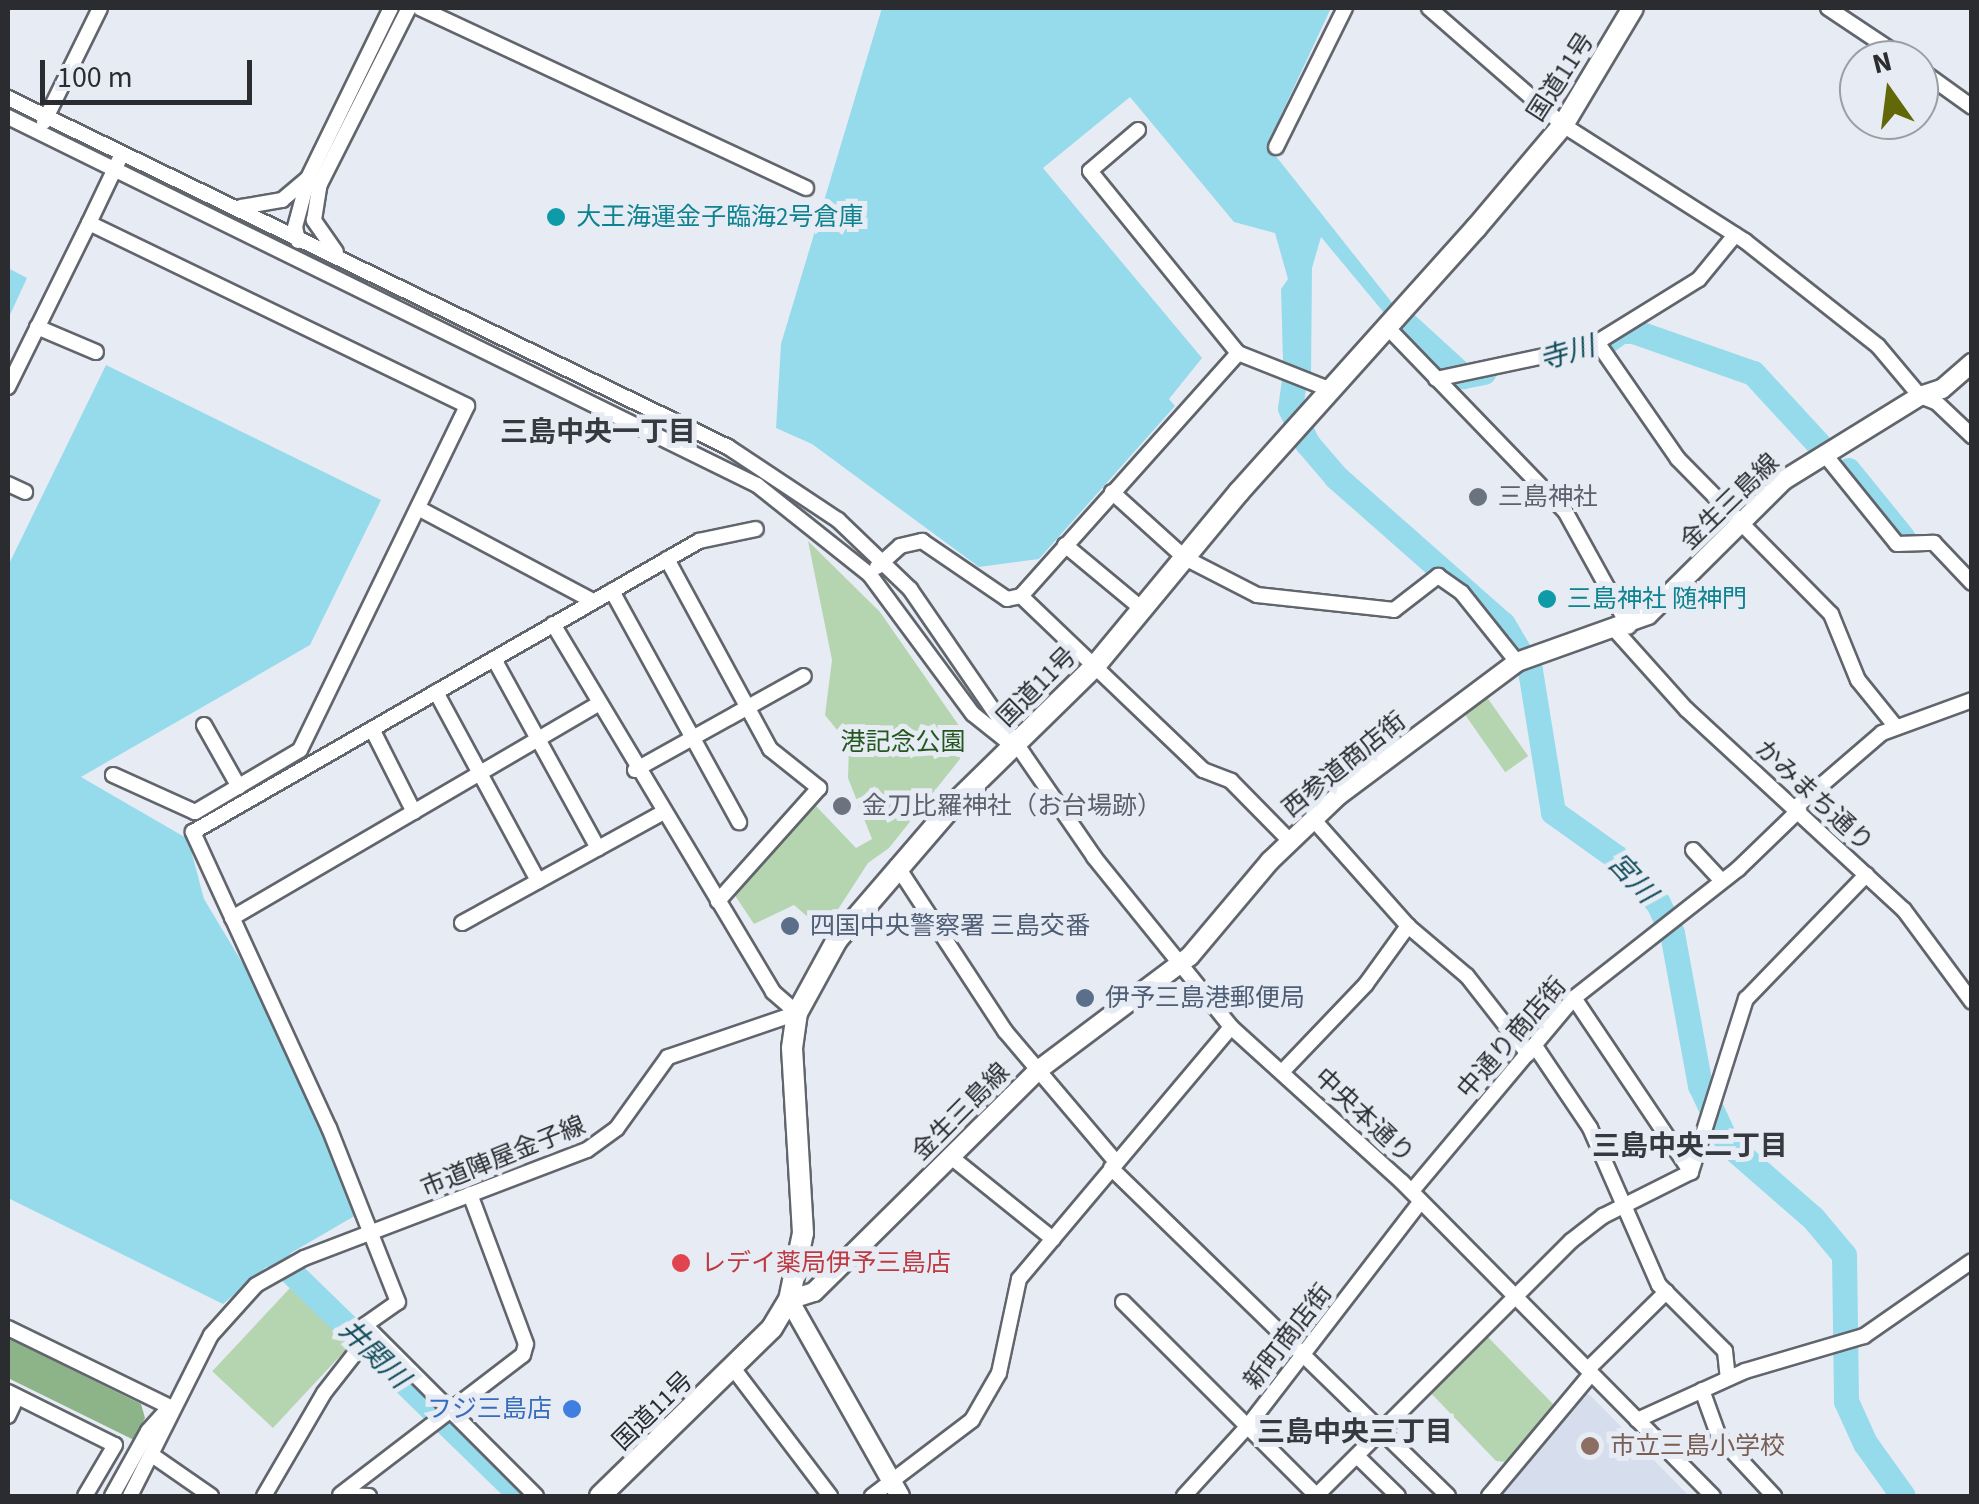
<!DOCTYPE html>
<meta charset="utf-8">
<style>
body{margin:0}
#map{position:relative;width:1979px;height:1504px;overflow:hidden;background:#e7ebf4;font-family:"Source Sans 3","Noto Sans JP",sans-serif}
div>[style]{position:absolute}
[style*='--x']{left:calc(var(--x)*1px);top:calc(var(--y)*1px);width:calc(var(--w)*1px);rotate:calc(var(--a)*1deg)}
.built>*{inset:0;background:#d6deed}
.green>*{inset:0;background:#b5d5b1;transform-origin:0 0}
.forest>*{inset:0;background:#8db389}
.water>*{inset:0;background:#96dbec}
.river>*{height:25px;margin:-12.5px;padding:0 12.5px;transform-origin:12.5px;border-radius:12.5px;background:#96dbec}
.roads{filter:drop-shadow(2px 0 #61656c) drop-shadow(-2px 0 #61656c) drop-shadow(0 2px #61656c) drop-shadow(0 -2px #61656c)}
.minor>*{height:14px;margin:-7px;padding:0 7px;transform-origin:7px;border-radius:7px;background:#fff}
.major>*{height:18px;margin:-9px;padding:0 9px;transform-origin:9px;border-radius:9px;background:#fff}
.highway>*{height:20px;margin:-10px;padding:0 10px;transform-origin:10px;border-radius:10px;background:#fff}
.dots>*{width:28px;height:28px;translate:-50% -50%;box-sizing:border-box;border:5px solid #e7ebf4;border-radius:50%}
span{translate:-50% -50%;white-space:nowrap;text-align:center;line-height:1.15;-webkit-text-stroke:10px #e7ebf4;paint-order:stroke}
.street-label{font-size:25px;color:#2a2c2f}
.culture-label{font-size:25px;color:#0d838f}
.left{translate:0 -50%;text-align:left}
.worship-label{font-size:25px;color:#5b616d}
.park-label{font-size:25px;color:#23571f}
.service-label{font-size:25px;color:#4e5e75}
.health-label{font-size:25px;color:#be3a42}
.shop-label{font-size:25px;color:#366cbe}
.right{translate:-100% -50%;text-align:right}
.education-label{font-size:25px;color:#785e54}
.water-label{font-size:28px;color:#114d5a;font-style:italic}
.neighbourhood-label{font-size:28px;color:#363940;font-weight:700}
.frame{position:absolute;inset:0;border:10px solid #2a2c2f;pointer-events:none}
.north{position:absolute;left:1839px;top:40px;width:100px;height:100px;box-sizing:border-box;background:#e7ebf4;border:2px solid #9b9fa5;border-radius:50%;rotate:346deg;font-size:28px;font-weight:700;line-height:40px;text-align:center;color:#2a2c2f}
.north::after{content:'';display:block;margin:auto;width:35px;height:45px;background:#626808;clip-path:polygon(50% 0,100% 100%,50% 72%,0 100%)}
.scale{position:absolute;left:40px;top:60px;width:212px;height:45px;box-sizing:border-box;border:5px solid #2a2c2f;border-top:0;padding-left:12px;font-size:30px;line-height:35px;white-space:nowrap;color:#2a2c2f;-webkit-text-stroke:8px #e7ebf4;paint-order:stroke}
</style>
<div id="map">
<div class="built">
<i style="clip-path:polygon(1583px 1393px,1590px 1395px,1689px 1496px,1501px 1496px)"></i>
</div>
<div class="green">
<i style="clip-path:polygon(808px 541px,880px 612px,962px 730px,960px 759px,889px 848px,868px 863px,824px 931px,794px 905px,754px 924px,734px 894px,816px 806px,856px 848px,872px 839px,848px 778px,849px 745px,825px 715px,832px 660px)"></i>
<i style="left:1484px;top:693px;width:77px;height:28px;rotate:55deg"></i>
<i style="left:290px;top:1288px;width:83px;height:114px;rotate:43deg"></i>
<i style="clip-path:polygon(1485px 1334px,1554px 1405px,1507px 1462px,1496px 1461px,1428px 1390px)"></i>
</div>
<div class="forest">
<i style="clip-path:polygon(8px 1338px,141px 1404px,145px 1418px,134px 1440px,8px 1378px)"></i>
</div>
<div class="water">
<i style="clip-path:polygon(882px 8px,1331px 8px,1267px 145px,1393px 304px,1385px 314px,1321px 237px,1312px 268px,1311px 375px,1283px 361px,1281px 289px,1288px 279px,1275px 233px,1234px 222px,1130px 97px,1043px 168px,1202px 358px,1169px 399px,1175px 406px,1039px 559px,979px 567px,812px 444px,776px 428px,781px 344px)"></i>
<i style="clip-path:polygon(8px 268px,27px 278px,8px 319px)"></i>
<i style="clip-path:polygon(106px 365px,381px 500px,310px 645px,81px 777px,188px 839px,204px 899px,261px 994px,358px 1214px,265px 1268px,223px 1304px,8px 1198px,8px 566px)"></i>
</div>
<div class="river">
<i style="--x:1407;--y:325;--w:76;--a:42.3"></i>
<i style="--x:1463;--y:376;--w:21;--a:-11"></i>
<i style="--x:1600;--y:346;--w:26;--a:-36"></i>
<i style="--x:1621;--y:331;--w:12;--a:0"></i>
<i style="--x:1633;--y:331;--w:127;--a:19.3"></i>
<i style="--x:1753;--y:373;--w:105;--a:47.3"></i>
<i style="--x:1296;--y:367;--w:41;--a:98.3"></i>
<i style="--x:1290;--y:408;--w:39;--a:64"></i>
<i style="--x:1307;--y:443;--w:45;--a:49.5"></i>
<i style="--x:1336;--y:477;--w:222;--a:41.4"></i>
<i style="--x:1503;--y:624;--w:53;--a:59.6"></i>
<i style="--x:1530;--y:670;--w:144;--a:80.8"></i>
<i style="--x:1553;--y:812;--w:77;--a:35.5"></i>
<i style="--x:1616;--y:857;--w:62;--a:47.6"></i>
<i style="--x:1658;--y:903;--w:33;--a:65"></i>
<i style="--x:1672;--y:933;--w:155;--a:79.6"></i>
<i style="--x:1700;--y:1085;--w:64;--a:65"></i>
<i style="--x:1727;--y:1143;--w:114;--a:41.1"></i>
<i style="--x:1813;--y:1218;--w:48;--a:50"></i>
<i style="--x:1844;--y:1255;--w:146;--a:89.2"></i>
<i style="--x:1846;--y:1401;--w:46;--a:65.7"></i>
<i style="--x:1865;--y:1443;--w:65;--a:54.4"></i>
<i style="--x:1848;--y:470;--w:87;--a:51"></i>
<i style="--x:256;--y:1238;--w:370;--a:44.2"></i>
</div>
<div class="roads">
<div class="minor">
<i style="--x:420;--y:8;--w:426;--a:25"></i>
<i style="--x:1429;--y:8;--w:178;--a:41.1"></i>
<i style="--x:1563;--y:125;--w:216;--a:32.5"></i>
<i style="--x:1745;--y:241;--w:169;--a:38.3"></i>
<i style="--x:1878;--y:346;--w:65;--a:50"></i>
<i style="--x:1920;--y:396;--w:17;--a:21"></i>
<i style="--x:1936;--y:402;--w:50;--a:43.4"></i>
<i style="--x:1828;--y:8;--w:94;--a:33.7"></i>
<i style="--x:1919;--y:69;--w:65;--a:35.6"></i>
<i style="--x:8;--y:98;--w:800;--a:25.86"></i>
<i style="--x:728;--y:447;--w:132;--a:33.6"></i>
<i style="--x:838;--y:520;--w:100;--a:43.8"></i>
<i style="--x:910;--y:589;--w:325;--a:55.5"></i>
<i style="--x:1094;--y:857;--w:218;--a:51.1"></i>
<i style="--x:1231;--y:1027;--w:231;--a:42.2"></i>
<i style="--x:1402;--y:1182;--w:442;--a:45.3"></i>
<i style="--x:8;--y:117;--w:835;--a:26.17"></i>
<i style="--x:757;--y:485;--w:144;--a:38.5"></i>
<i style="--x:870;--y:575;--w:173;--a:53.5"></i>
<i style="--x:973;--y:714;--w:45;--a:38.7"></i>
<i style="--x:44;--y:122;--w:127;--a:-63.8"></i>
<i style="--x:1138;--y:130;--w:63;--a:139.5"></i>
<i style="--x:1090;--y:171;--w:235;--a:50.9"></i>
<i style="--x:1238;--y:353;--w:100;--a:21.7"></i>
<i style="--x:1276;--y:147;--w:155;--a:-63.6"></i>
<i style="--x:241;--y:207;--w:42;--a:-9.7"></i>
<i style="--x:282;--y:200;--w:34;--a:-40"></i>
<i style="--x:308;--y:178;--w:189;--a:-64"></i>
<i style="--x:89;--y:223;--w:70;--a:-64.5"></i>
<i style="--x:298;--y:241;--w:14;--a:-102"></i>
<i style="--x:295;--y:227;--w:50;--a:-74.8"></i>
<i style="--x:336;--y:252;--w:39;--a:-125"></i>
<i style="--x:314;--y:220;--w:36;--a:-81"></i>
<i style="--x:320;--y:184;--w:197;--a:-63.2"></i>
<i style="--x:37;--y:327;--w:64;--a:23"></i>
<i style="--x:1388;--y:328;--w:255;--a:46"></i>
<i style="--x:1565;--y:511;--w:132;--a:61.1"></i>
<i style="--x:1597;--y:342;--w:142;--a:55.3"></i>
<i style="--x:1678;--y:459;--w:218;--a:45.4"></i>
<i style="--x:1831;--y:614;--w:71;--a:67.8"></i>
<i style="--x:1858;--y:680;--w:60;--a:51"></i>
<i style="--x:1436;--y:379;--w:158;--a:-12"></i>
<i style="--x:1591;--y:346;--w:127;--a:-31.8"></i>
<i style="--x:1699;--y:279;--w:57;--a:-50.7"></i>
<i style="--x:8;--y:387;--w:183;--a:-63.7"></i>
<i style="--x:89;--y:223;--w:420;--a:25.8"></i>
<i style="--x:467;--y:406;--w:382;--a:115.9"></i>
<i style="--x:300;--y:750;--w:122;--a:149.4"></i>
<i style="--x:195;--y:812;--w:90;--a:-155.7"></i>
<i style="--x:1826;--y:456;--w:113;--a:51.1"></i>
<i style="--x:1897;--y:544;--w:37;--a:-2"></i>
<i style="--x:1934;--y:543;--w:55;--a:46.5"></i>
<i style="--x:8;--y:484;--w:19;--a:25"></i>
<i style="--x:1112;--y:492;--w:98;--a:42.1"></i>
<i style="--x:1185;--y:558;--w:81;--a:27.2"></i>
<i style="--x:1257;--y:595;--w:138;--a:6.2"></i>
<i style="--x:1394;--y:610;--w:56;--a:-37.7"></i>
<i style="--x:1438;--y:576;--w:29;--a:35"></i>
<i style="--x:1462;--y:593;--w:88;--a:51.4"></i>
<i style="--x:418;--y:508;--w:198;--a:28"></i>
<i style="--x:1065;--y:545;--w:100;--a:39.7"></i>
<i style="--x:667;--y:559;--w:216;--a:61.5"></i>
<i style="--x:770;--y:749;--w:63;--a:38.5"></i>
<i style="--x:819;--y:788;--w:152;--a:131.8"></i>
<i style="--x:877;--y:567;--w:31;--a:-42"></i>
<i style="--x:900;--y:546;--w:23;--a:-13"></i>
<i style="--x:922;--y:541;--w:103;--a:34.3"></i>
<i style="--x:1007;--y:599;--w:14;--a:-12"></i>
<i style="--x:1021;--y:596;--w:326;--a:-48.2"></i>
<i style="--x:612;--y:591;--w:264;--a:61.2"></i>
<i style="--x:1021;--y:596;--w:252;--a:43.7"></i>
<i style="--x:1203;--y:770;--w:30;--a:21"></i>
<i style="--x:1231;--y:781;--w:84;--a:45.5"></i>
<i style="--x:553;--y:624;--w:429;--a:59.1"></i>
<i style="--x:773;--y:992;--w:32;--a:41"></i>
<i style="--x:1616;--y:631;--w:105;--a:48.1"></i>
<i style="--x:1686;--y:709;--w:297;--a:42.7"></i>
<i style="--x:1904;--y:910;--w:114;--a:53.5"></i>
<i style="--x:494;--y:659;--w:216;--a:61.2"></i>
<i style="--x:436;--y:692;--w:215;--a:61.6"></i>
<i style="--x:204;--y:725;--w:71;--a:60.6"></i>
<i style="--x:372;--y:729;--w:93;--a:63.2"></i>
<i style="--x:635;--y:770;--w:193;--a:-29.1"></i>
<i style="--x:1796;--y:807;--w:113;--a:-40.7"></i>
<i style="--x:1882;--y:733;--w:96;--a:-20.1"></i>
<i style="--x:1313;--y:819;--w:143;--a:48.4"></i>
<i style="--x:1693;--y:850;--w:42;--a:46.9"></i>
<i style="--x:897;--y:866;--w:197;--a:56.8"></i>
<i style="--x:1005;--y:1031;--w:172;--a:49.7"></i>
<i style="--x:232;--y:918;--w:424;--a:-30.3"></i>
<i style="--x:462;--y:923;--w:228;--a:-28.8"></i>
<i style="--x:1574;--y:998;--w:210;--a:56.1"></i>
<i style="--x:1535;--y:1046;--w:99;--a:56.1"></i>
<i style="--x:1590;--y:1128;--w:171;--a:66.3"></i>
<i style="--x:1659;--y:1285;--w:93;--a:45"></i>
<i style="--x:1725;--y:1351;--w:27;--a:84"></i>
<i style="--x:1282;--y:1072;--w:122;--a:-46.3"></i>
<i style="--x:1366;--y:984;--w:72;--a:-54.1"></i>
<i style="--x:1408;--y:926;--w:77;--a:40.3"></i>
<i style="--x:1467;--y:976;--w:99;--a:52"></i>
<i style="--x:951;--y:1157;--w:131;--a:38.8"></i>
<i style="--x:1111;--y:1168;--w:470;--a:44.2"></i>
<i style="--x:1412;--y:1191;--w:252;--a:-50"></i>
<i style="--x:1574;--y:998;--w:209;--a:-38.2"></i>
<i style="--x:1738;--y:869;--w:85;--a:-44"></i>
<i style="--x:1123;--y:1302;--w:274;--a:45"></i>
<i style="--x:8;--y:1328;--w:180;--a:26"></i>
<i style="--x:733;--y:1368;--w:161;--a:52.8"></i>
<i style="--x:1588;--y:1369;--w:110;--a:-44.6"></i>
<i style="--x:1702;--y:1390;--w:50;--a:70.1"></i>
<i style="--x:1719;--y:1437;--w:81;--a:47"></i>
<i style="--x:8;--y:1392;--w:119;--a:26.4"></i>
<i style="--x:115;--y:1445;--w:59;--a:120.5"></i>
<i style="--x:8;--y:1416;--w:21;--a:-65"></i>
<i style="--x:1637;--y:1420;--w:119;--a:-24.4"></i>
<i style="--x:1745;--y:1371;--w:124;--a:-16.4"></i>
<i style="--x:1864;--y:1336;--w:131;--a:-34.8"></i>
<i style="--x:152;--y:1455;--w:72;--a:34.8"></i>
<i style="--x:1357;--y:1456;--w:57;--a:44.3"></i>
<i style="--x:341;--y:1494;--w:229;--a:-37.4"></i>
<i style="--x:523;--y:1355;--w:11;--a:-75"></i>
<i style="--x:526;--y:1344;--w:160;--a:-110.5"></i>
<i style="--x:340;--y:1495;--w:29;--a:2"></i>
<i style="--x:112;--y:1496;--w:74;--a:-61"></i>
<i style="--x:148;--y:1431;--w:27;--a:-48"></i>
<i style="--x:130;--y:1496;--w:180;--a:-63.3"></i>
<i style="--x:211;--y:1335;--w:67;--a:-48"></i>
<i style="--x:256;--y:1285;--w:55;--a:-29.4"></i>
<i style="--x:304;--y:1258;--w:303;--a:-20.9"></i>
<i style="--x:587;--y:1150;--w:37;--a:-36"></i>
<i style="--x:617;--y:1128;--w:87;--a:-54.3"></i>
<i style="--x:668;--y:1057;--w:136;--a:-18.8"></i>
<i style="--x:264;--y:1496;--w:119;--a:-59.8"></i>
<i style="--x:324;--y:1393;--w:76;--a:-51.9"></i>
<i style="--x:536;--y:1496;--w:242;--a:-135"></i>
<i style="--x:365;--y:1325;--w:40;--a:-34.9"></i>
<i style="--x:398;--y:1302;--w:187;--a:-111.6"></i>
<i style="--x:329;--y:1128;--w:326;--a:-114.7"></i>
<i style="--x:193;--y:832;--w:584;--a:-29.9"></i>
<i style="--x:699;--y:541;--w:58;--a:-11.9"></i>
<i style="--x:872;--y:1496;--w:126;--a:-37.2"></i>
<i style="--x:972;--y:1420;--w:54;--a:-60.1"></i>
<i style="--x:999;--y:1373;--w:96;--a:-78"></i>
<i style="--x:1019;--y:1279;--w:329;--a:-49.9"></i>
<i style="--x:1184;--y:1496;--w:93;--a:-47.6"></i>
<i style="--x:1247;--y:1427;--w:285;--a:-52.4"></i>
<i style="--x:1316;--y:1496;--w:361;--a:-45"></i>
<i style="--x:1571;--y:1241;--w:41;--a:-38"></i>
<i style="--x:1603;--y:1216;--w:98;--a:-26.6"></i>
<i style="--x:1691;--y:1172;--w:182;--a:-72.4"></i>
<i style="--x:1746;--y:999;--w:173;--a:-45.9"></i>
<i style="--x:1489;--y:1496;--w:160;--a:-50.1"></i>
</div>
<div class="major">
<i style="--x:900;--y:1496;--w:225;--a:-119.5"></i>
<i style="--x:789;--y:1300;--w:26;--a:-18"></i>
<i style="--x:814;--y:1292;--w:314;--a:-44.7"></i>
<i style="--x:1037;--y:1071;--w:191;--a:-36.9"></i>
<i style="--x:1190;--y:956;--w:124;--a:-49.9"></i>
<i style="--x:1270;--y:861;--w:94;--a:-43.7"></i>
<i style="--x:1338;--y:796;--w:224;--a:-36.8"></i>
<i style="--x:1517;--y:662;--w:139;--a:-19.7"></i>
<i style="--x:1648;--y:615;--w:192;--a:-44.8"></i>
<i style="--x:1784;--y:480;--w:160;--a:-31.7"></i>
<i style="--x:1920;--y:396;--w:23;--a:-18"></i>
<i style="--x:1942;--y:389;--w:40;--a:-41"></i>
</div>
<div class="highway">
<i style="--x:600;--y:1496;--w:240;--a:-44.3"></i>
<i style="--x:772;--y:1328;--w:33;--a:-59"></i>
<i style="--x:789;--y:1300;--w:68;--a:-78.2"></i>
<i style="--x:803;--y:1233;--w:185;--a:-93.4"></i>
<i style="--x:792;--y:1048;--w:35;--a:-82"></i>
<i style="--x:797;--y:1013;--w:83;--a:-61.3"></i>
<i style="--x:837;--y:940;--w:178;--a:-49.3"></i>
<i style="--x:953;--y:805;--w:199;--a:-44.4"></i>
<i style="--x:1095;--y:666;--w:226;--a:-50.4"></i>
<i style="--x:1239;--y:492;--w:355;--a:-48.1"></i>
<i style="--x:1476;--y:228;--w:135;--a:-49.8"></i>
<i style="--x:1563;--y:125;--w:136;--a:-59.1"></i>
</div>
</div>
<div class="dots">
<i style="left:556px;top:217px;background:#0f9aa8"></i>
<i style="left:1478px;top:497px;background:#6b7280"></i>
<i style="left:1547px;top:599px;background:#0f9aa8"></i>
<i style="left:842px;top:806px;background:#6b7280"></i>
<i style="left:790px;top:926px;background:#5c6f8a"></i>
<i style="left:1085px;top:998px;background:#5c6f8a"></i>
<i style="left:681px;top:1263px;background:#e0444e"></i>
<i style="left:572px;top:1409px;background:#3f7fe0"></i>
<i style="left:1590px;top:1446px;background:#8d6e63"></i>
</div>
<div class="street-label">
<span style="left:1561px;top:77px;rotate:-57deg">国道11号</span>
<span style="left:1730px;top:502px;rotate:-44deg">金生三島線</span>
<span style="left:1037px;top:687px;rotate:-45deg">国道11号</span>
<span style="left:1344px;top:765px;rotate:-39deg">西参道商店街</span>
<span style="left:1814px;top:796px;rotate:43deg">かみまち通り</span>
<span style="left:1512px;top:1038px;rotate:-49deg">中通り商店街</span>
<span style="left:961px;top:1112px;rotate:-45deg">金生三島線</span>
<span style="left:1364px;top:1116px;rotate:43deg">中央本通り</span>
<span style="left:503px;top:1157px;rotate:-22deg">市道陣屋金子線</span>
<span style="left:1288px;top:1337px;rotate:-52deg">新町商店街</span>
<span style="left:653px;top:1411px;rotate:-44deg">国道11号</span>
</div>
<div class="culture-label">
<span class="left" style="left:576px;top:217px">大王海運金子臨海2号倉庫</span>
<span class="left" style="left:1567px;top:599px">三島神社 随神門</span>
</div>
<div class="worship-label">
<span class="left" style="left:1498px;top:497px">三島神社</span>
<span class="left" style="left:862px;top:806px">金刀比羅神社（お台場跡）</span>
</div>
<div class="park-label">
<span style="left:903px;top:742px">港記念公園</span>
</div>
<div class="service-label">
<span class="left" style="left:810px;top:926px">四国中央警察署 三島交番</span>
<span class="left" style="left:1105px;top:998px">伊予三島港郵便局</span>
</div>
<div class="health-label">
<span class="left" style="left:701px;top:1263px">レデイ薬局伊予三島店</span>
</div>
<div class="shop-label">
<span class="right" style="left:552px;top:1409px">フジ三島店</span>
</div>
<div class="education-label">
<span class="left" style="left:1610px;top:1446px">市立三島小学校</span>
</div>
<div class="water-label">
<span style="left:1567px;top:353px;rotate:-16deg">寺川</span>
<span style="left:1632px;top:878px;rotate:47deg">宮川</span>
<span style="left:374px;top:1354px;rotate:44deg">井関川</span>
</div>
<div class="neighbourhood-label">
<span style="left:598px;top:432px">三島中央一丁目</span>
<span style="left:1690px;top:1146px">三島中央二丁目</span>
<span style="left:1355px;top:1432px">三島中央三丁目</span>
</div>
<div class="frame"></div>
<div class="north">N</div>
<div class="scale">100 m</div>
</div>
